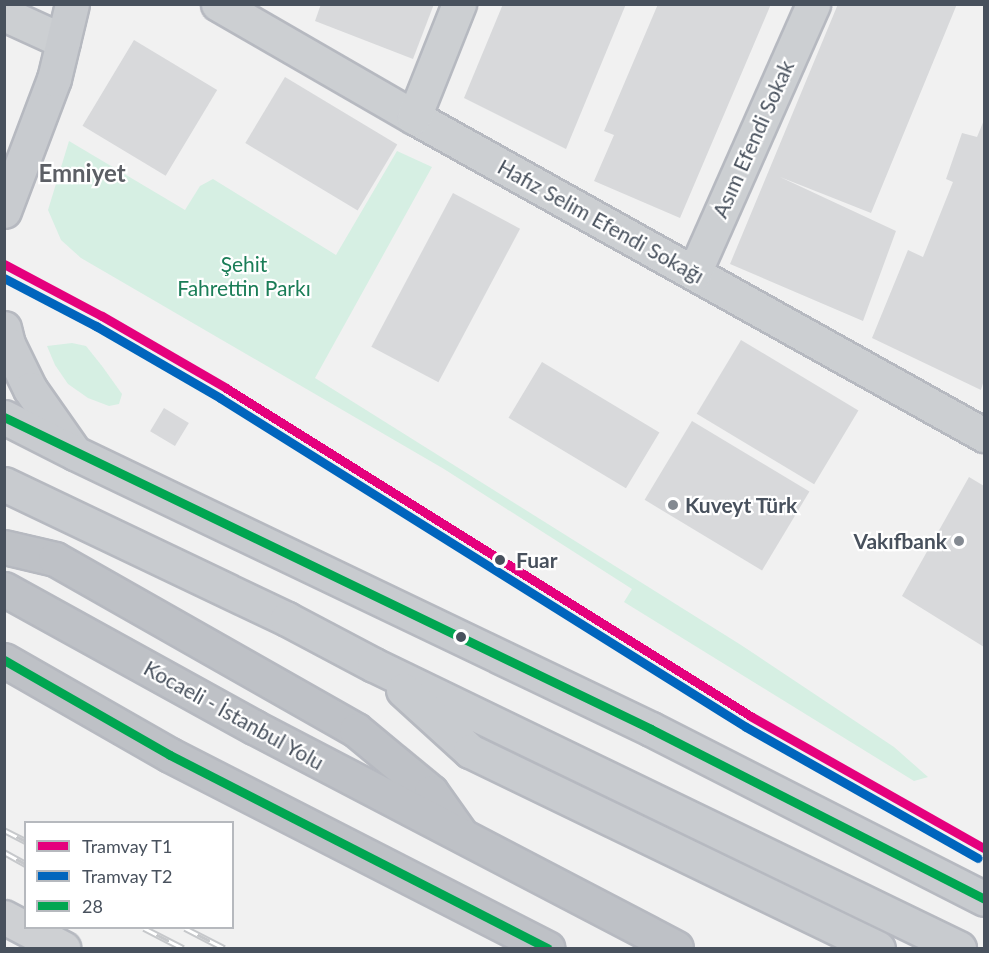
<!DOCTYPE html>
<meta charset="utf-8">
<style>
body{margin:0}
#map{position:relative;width:989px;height:953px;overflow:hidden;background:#f1f1f1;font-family:Lato,sans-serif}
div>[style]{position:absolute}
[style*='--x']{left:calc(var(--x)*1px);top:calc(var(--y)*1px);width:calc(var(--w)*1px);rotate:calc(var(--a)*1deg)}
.green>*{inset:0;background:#d6efe3}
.building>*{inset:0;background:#d8d9db;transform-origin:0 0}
.roads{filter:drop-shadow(2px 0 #b6b9c0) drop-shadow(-2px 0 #b6b9c0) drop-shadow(0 2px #b6b9c0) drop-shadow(0 -2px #b6b9c0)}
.street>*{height:33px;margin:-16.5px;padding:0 16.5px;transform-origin:16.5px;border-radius:16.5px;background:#cccfd2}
.secondary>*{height:33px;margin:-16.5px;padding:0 16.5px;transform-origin:16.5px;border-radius:16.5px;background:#ced0d3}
.primary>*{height:33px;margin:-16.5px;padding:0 16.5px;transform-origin:16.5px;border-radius:16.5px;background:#c8cbcf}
.highway>*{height:33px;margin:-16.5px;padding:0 16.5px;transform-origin:16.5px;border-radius:16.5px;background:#bec1c6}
.rail>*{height:7px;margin-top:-3.5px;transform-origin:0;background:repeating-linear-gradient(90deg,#fff 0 14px,#c6c8cb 0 28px);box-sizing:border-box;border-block:2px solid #c6c8cb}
.bus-1>*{height:9px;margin:-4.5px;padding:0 4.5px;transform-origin:4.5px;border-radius:4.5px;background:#00a651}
.tram-1>*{height:9px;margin:-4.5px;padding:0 4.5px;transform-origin:4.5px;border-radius:4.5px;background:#e5007d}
.tram-2>*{height:9px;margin:-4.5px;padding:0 4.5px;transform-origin:4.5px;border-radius:4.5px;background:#0065bd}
.dots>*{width:16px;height:16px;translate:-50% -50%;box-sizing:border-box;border:3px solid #fff;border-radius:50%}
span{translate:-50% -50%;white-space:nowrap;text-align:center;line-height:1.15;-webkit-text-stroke:4.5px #fff;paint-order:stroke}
.street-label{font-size:21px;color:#48515d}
.park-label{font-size:21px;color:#1a7d57}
.poi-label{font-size:21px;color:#48515d;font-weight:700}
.left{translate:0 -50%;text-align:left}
.right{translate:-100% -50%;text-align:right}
.stop-label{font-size:21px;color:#48515d;font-weight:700}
.quarter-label{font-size:24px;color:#5c5f65;font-weight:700}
.frame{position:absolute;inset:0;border:6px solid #48515d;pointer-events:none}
.legend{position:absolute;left:24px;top:821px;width:210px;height:108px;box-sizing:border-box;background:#fff;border:2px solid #b6b9be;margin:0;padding:8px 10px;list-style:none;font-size:18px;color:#48515d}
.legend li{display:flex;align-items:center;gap:12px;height:30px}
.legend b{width:30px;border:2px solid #b6b9be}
</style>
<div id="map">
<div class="green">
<i style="clip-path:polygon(69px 141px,185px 210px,200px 186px,213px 179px,336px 255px,397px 151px,432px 167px,315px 378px,741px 645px,894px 747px,928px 777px,914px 781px,624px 602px,632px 589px,444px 469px,81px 258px,61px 240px,48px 210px)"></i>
<i style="clip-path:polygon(72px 343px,86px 346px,102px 366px,122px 394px,119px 404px,109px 406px,88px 398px,68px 384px,55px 365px,47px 346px)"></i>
</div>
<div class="building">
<i style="clip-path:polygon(321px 4px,434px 4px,413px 59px,315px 21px)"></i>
<i style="clip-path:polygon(503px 4px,626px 4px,566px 149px,464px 98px)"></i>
<i style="clip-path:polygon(658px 4px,771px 4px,680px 218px,594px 181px,614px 135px,604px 131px)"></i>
<i style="clip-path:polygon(838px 4px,957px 4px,871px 213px,780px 177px,896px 231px,863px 321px,730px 264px)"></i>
<i style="left:134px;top:40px;width:97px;height:100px;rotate:31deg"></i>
<i style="left:285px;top:77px;width:131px;height:77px;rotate:31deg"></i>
<i style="clip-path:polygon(984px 120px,984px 380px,981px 390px,872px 338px,908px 250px,923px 257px,953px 182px,946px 179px,962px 133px,977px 137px)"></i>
<i style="left:453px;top:193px;width:76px;height:174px;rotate:28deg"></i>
<i style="left:741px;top:340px;width:137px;height:86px;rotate:31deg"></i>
<i style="left:542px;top:362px;width:137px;height:65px;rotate:31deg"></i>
<i style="left:164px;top:408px;width:29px;height:27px;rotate:31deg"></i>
<i style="left:692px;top:421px;width:137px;height:92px;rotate:31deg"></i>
<i style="clip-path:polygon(969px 477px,984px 486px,984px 647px,902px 596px)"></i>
</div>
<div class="roads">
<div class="street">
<i style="--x:218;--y:4;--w:226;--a:30"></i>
<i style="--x:414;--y:117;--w:653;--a:29.16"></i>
<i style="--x:4;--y:14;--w:65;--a:24.6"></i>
<i style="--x:414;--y:117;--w:122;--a:-68.3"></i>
<i style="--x:694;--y:273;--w:294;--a:-66.1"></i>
</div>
<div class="secondary">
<i style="--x:4;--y:917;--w:67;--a:27.7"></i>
</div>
<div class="primary">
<i style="--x:4;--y:211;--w:141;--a:-69.3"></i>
<i style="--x:54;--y:79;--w:77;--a:-76.5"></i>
<i style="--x:4;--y:328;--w:16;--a:76"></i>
<i style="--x:8;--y:344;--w:50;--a:63.9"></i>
<i style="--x:30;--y:389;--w:73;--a:55"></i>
<i style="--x:4;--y:417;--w:80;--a:26.9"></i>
<i style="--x:75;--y:453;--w:639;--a:25.6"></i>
<i style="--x:651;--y:729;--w:374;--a:27"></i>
<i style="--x:4;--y:484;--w:314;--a:25.5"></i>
<i style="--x:287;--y:619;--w:98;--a:27.9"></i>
<i style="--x:374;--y:665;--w:650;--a:25.82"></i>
<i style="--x:403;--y:690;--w:91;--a:42.3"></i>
<i style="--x:470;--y:751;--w:453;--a:25.8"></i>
</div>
<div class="highway">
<i style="--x:4;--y:547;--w:52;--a:13.2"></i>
<i style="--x:55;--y:559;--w:346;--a:29.6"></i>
<i style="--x:356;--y:730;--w:97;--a:39.6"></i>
<i style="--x:431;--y:792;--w:50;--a:54.7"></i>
<i style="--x:4;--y:589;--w:286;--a:28.9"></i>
<i style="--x:254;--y:727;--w:476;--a:27.6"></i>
<i style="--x:4;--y:660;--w:191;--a:29.8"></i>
<i style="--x:170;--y:755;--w:424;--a:27.1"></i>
</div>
</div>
<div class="rail">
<i style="--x:4;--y:830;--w:25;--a:27"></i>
<i style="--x:4;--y:852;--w:25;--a:29"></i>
<i style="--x:144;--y:928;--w:44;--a:27.1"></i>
<i style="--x:185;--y:928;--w:44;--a:27.1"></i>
</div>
<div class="bus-1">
<i style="--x:4;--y:417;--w:718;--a:25.74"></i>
<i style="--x:651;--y:729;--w:374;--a:27"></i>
<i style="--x:4;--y:660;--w:191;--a:29.8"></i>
<i style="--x:170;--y:755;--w:424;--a:27.1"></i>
</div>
<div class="tram-1">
<i style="--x:4;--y:264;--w:111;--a:28"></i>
<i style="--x:102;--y:316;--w:143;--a:30.1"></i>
<i style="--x:226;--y:388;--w:620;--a:32.02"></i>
<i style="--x:752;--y:717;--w:266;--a:29.5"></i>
</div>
<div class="tram-2">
<i style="--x:4;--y:278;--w:104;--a:27.6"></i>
<i style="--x:96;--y:326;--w:143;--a:30.1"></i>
<i style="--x:220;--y:398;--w:620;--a:32.02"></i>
<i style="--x:746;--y:727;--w:266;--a:29.5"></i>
</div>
<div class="dots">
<i style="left:673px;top:505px;background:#838991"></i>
<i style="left:959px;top:541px;background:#838991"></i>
<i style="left:500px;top:560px;background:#48515d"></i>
<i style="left:461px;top:637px;background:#48515d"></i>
</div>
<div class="street-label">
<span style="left:753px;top:139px;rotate:-66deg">Asım Efendi Sokak</span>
<span style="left:601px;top:221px;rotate:29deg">Hafız Selim Efendi Sokağı</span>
<span style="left:234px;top:715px;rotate:29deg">Kocaeli - İstanbul Yolu</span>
</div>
<div class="park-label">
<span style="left:244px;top:276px">Şehit<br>Fahrettin Parkı</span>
</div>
<div class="poi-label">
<span class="left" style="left:685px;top:505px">Kuveyt Türk</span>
<span class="right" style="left:947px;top:541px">Vakıfbank</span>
</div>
<div class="stop-label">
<span class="left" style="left:516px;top:560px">Fuar</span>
</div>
<div class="quarter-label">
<span style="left:82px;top:173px">Emniyet</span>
</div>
<div class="frame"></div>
<ul class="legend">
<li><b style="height:8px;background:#e5007d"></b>Tramvay T1</li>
<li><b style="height:8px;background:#0065bd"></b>Tramvay T2</li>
<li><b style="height:8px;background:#00a651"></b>28</li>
</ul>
</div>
